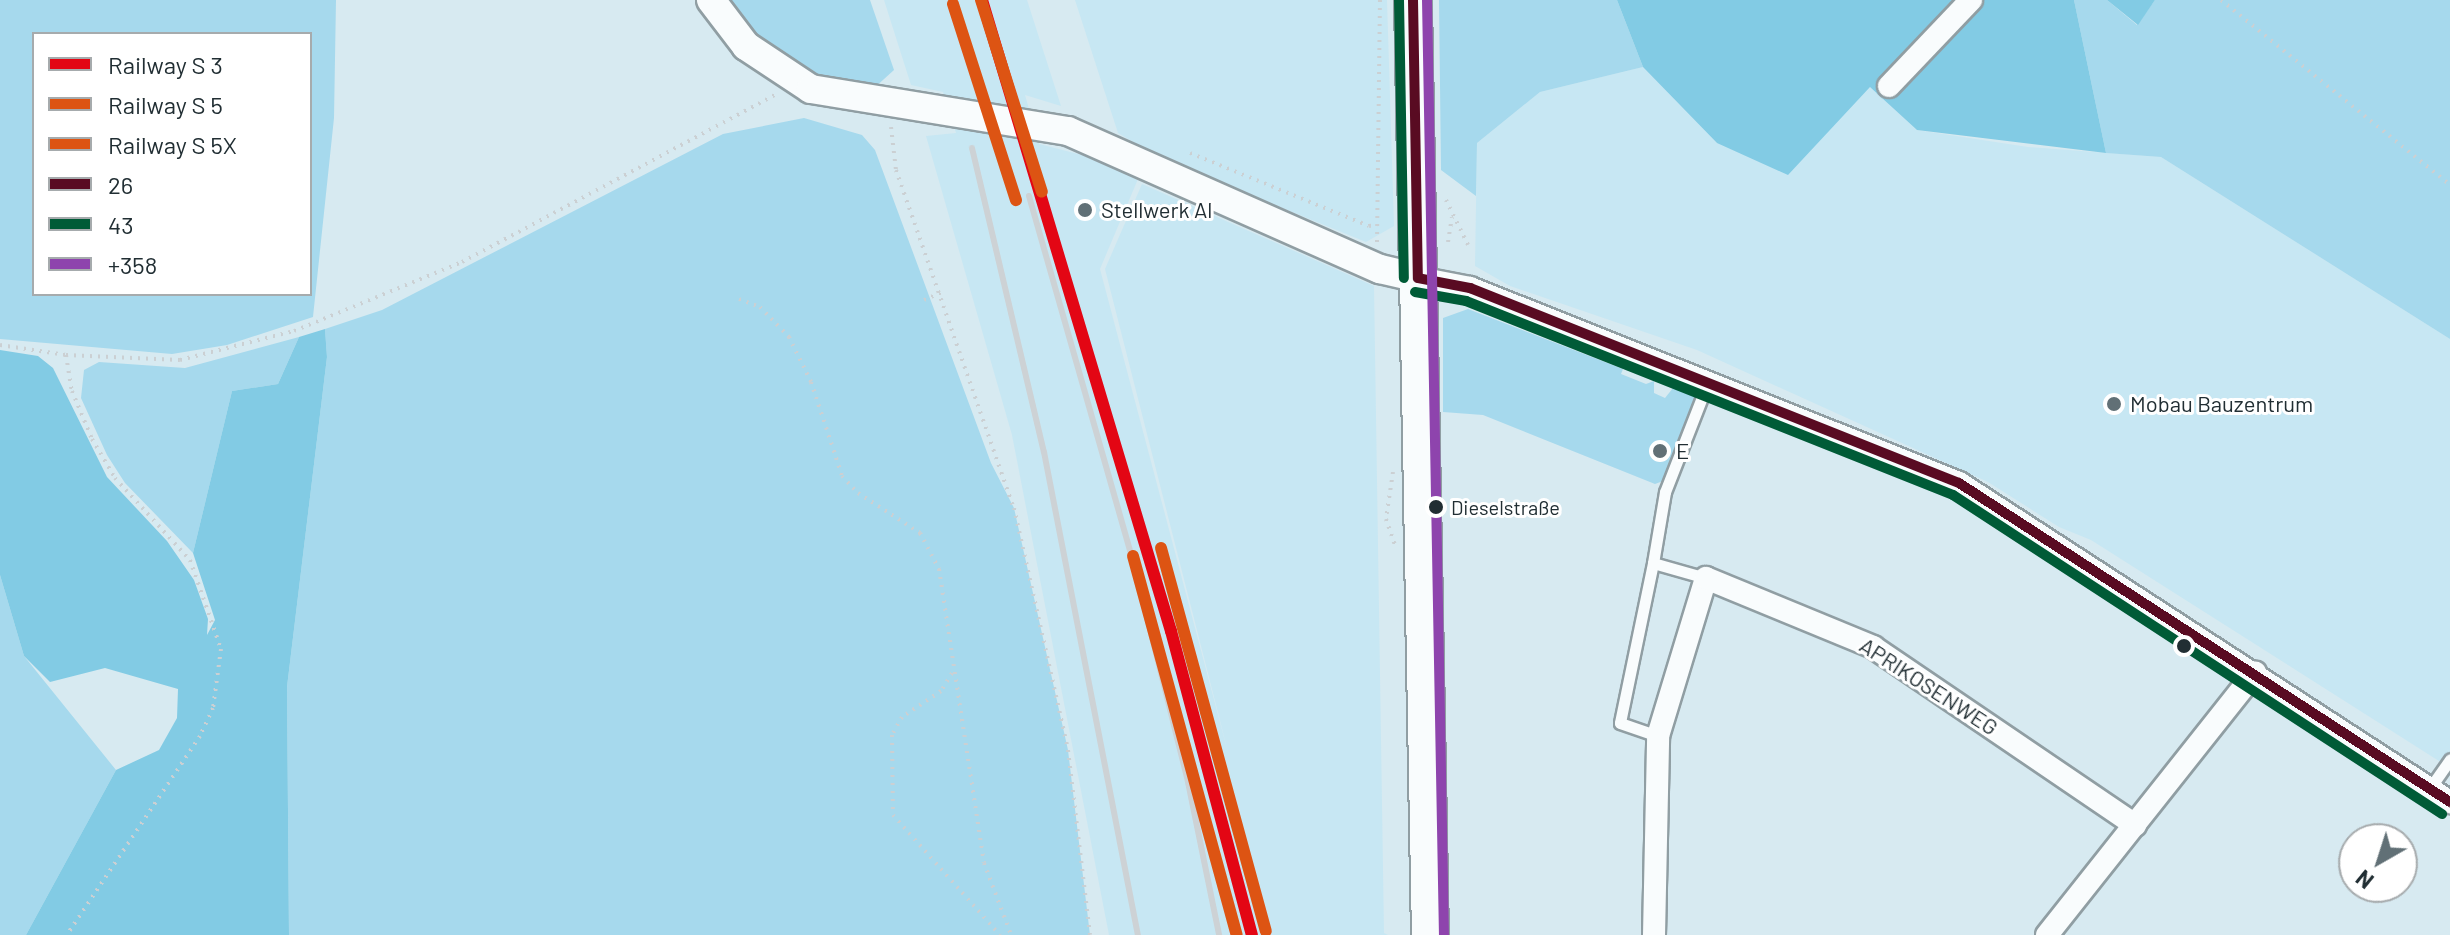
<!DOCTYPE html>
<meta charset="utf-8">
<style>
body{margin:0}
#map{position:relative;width:2450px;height:935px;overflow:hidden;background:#d7eaf1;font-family:Barlow,sans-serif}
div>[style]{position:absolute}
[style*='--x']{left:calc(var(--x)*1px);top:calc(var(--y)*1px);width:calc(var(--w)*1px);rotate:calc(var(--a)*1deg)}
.built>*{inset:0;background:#c7e7f3}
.green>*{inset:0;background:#a6d9ed}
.forest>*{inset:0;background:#82cbe4}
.path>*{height:4px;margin-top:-2px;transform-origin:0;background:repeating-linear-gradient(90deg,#cbd0d3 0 2px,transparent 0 8px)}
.roads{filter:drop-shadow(2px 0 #909ea3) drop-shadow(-2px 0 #909ea3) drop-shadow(0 2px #909ea3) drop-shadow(0 -2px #909ea3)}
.service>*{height:11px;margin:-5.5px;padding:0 5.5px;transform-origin:5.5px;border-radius:5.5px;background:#f9fcfd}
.minor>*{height:22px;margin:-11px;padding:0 11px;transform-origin:11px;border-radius:11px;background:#f9fcfd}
.tertiary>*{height:28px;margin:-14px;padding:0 14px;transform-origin:14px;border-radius:14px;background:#f9fcfd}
.primary>*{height:36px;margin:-18px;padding:0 18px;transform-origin:18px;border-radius:18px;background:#f9fcfd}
.rail>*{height:6px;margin:-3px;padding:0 3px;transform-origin:3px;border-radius:3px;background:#cdd2d5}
.bus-1>*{height:10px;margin:-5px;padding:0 5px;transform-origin:5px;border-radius:5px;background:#590b22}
.bus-2>*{height:10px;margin:-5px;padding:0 5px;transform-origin:5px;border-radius:5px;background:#005b37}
.bus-3>*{height:10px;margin:-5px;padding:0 5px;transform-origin:5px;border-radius:5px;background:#8e44ad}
.rail-1>*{height:12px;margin:-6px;padding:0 6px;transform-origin:6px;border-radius:6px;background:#e30614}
.rail-2>*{height:12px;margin:-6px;padding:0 6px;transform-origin:6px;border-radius:6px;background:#dd5413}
.rail-3>*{height:12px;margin:-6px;padding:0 6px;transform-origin:6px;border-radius:6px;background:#dd5413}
.dots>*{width:22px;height:22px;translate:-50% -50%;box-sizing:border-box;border:4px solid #fff;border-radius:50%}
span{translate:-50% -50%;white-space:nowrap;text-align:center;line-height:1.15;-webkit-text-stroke:6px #fff;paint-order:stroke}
.bus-label{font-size:20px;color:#212e33}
.left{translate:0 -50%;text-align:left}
.poi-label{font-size:22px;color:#212e33}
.street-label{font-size:22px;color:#212e33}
.legend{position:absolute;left:32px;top:32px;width:280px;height:264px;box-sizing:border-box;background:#fff;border:2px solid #a6abad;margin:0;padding:10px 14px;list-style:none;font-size:24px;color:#212e33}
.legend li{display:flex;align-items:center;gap:16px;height:40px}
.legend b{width:40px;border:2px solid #a6abad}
.north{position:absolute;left:2338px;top:823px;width:80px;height:80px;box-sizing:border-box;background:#fff;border:2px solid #a6abad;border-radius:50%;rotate:219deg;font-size:22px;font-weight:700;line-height:32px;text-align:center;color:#212e33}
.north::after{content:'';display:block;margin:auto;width:28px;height:36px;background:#617076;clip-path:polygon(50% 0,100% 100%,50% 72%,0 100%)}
</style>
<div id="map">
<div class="built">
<i style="clip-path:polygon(884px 0,1027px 0,1061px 106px,1025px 95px,1039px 144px,1082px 155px,1138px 179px,1100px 269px,1230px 760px,1105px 269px,1142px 184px,1374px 286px,1384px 933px,1388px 935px,1109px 935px,1012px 435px,926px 136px,956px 133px,943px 92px,911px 85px)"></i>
<i style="clip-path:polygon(1075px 0,1387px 0,1394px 226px,1366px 242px,1162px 159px,1118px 133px)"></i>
<i style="clip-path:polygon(1643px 67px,1717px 143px,1870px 87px,1917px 130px,2028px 147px,2161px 157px,2450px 339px,2450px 768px,2091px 540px,2059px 527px,1988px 482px,1697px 350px,1510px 286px,1475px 266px,1477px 143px,1540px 92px)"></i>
</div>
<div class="green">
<i style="clip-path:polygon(evenodd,0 0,336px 0,334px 118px,313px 317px,227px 345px,172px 354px,0 339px,0 0,34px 34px,310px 34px,310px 294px,34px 294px,34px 34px)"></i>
<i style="clip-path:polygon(723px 0,870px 0,894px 70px,873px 89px,820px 81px,766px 51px)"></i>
<i style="clip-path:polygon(1439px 0,1617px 0,1643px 67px,1540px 92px,1477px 143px,1476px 196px,1441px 170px)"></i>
<i style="clip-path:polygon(2074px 0,2107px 0,2137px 25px,2155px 0,2450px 0,2450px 339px,2161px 157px,2106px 153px)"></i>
<i style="clip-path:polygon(804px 118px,862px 135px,875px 150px,991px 463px,1014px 508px,1068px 750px,1090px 935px,289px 935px,287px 687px,327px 357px,325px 329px,382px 310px,723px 134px)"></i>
<i style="clip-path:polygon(1468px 309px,1623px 369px,1621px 374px,1646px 384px,1654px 381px,1654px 393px,1665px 398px,1673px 388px,1696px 397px,1663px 481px,1655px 484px,1483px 415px,1443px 412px,1443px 318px)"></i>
<i style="clip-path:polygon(299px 337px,278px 384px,232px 391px,193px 553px,125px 483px,107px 455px,81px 398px,84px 370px,99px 362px,185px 368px)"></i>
<i style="clip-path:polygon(0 575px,24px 656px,116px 770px,26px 935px,0 935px)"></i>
</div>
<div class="forest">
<i style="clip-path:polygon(1617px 0,1960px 0,1876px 87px,1887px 98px,1982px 0,2074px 0,2106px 153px,1917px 130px,1870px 87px,1788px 175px,1717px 143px,1643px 67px)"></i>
<i style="clip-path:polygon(2107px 0,2155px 0,2138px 25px)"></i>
<i style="clip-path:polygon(325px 329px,327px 357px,287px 687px,289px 935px,26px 935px,116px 770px,159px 750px,177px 718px,178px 689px,105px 668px,50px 682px,24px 656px,0 575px,0 350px,38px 356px,53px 368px,107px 477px,167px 541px,194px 580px,208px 619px,207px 635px,215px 620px,193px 553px,232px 391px,278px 384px,299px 337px)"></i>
</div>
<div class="path">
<i style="--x:2221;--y:0;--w:294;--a:38.9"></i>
<i style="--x:891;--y:127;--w:43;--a:83.4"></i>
<i style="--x:896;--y:170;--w:358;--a:70.8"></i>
<i style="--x:1014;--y:508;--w:248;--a:77.4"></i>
<i style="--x:1068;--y:750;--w:186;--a:83.2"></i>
<i style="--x:1190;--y:153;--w:193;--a:22.2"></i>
<i style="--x:1369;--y:226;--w:8;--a:-7"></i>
<i style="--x:1446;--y:200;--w:50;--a:63.9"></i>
<i style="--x:1377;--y:242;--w:242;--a:-89.3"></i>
<i style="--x:1448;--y:242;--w:25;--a:-81"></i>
<i style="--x:739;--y:299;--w:22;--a:21"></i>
<i style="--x:760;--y:307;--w:42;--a:46"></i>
<i style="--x:789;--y:337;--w:50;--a:63.9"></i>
<i style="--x:811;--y:382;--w:99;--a:71.7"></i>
<i style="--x:842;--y:476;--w:23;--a:47"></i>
<i style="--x:858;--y:493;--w:74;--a:32.8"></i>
<i style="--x:920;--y:533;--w:41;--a:62.2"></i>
<i style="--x:939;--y:569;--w:297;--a:81.3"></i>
<i style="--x:984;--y:863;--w:77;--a:69.4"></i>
<i style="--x:924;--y:300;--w:20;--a:-24"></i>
<i style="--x:0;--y:345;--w:67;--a:8.6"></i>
<i style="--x:66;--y:355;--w:114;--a:2.5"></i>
<i style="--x:180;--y:360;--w:118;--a:-14.3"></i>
<i style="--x:294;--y:331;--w:182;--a:-22.3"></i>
<i style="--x:462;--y:262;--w:357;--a:-28.1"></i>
<i style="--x:66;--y:355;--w:36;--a:81"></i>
<i style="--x:72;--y:391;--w:52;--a:67.4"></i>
<i style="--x:92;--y:439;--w:45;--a:59.5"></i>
<i style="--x:115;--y:478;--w:111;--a:47.6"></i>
<i style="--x:190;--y:560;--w:94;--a:70.8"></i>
<i style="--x:221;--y:649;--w:60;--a:97.7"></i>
<i style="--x:213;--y:708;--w:31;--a:115"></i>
<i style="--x:200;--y:736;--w:239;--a:123.8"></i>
<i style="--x:1393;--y:472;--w:48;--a:98.5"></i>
<i style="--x:1386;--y:519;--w:28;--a:71"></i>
<i style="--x:952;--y:673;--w:21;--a:121"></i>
<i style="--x:941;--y:691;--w:47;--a:146.3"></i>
<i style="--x:902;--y:717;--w:21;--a:119"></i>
<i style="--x:892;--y:735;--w:80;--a:89.3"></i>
<i style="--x:893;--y:815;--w:161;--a:48.3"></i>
</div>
<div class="roads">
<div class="service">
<i style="--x:1653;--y:563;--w:163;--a:101.7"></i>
<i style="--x:1620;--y:723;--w:40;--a:18.9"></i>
<i style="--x:1706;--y:578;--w:55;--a:-164.2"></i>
<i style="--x:1653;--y:563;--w:72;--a:-80.4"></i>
<i style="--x:1665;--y:492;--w:116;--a:-68.7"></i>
<i style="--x:2430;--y:788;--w:35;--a:-55"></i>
</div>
<div class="minor">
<i style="--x:1889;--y:86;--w:119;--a:-46.4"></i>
<i style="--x:1418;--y:278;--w:53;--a:10.9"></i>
<i style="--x:1470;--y:288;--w:526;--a:21.74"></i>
<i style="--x:1959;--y:483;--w:586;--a:33.01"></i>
<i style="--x:1654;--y:935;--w:199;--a:-88.8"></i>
<i style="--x:1658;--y:736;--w:165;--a:-73.1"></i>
<i style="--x:1706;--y:578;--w:181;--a:22.4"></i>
<i style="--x:1873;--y:647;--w:317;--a:34.2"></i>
<i style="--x:2047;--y:935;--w:335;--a:-51.6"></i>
</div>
<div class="tertiary">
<i style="--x:711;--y:0;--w:58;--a:52.7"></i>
<i style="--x:746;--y:46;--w:78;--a:33.5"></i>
<i style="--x:811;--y:89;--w:260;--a:9.3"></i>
<i style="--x:1068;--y:131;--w:341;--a:23.9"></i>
<i style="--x:1380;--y:269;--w:39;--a:13"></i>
</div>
<div class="primary">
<i style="--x:1413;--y:0;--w:935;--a:88.96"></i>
</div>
</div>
<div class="rail">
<i style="--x:972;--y:148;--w:312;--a:76.7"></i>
<i style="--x:1044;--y:452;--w:492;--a:79"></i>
<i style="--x:1029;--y:196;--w:388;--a:74.1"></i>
<i style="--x:1135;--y:569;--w:219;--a:76"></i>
<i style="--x:1188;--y:782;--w:156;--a:78.5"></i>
</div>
<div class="bus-1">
<i style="--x:1413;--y:0;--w:278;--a:89"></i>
<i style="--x:1418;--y:278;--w:53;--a:10.9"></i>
<i style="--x:1470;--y:288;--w:526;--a:21.74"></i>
<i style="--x:1959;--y:483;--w:586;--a:33.01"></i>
</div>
<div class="bus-2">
<i style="--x:1399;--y:0;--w:278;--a:89"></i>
<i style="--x:1415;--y:292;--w:52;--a:10"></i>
<i style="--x:1466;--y:301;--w:524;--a:21.72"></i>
<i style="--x:1953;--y:495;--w:584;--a:33.12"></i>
</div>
<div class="bus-3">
<i style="--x:1427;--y:0;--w:935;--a:88.96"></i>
</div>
<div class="rail-1">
<i style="--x:982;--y:0;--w:659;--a:73.33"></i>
<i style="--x:1171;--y:631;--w:315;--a:75.1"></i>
</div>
<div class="rail-2">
<i style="--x:953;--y:4;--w:206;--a:72.2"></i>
<i style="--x:1133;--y:556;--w:393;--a:74.7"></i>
</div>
<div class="rail-3">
<i style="--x:981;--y:0;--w:201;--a:72.4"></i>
<i style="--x:1161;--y:548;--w:397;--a:74.7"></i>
</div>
<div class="dots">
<i style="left:1085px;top:210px;background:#617076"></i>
<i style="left:2114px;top:404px;background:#617076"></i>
<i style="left:1660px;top:451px;background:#617076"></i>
<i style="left:1436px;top:507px;background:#212e33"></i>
<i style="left:2184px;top:646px;background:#212e33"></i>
</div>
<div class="bus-label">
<span class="left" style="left:1451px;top:507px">Dieselstraße</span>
</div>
<div class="poi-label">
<span class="left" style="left:1101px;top:210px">Stellwerk Al</span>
<span class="left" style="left:2130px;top:404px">Mobau Bauzentrum</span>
<span class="left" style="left:1676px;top:451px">E</span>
</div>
<div class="street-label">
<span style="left:1929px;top:686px;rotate:33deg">APRIKOSENWEG</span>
</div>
<ul class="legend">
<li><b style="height:10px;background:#e30614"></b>Railway S 3</li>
<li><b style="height:10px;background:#dd5413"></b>Railway S 5</li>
<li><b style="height:10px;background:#dd5413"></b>Railway S 5X</li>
<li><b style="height:10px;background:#590b22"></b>26</li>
<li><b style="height:10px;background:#005b37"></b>43</li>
<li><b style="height:10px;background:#8e44ad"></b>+358</li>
</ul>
<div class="north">N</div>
</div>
